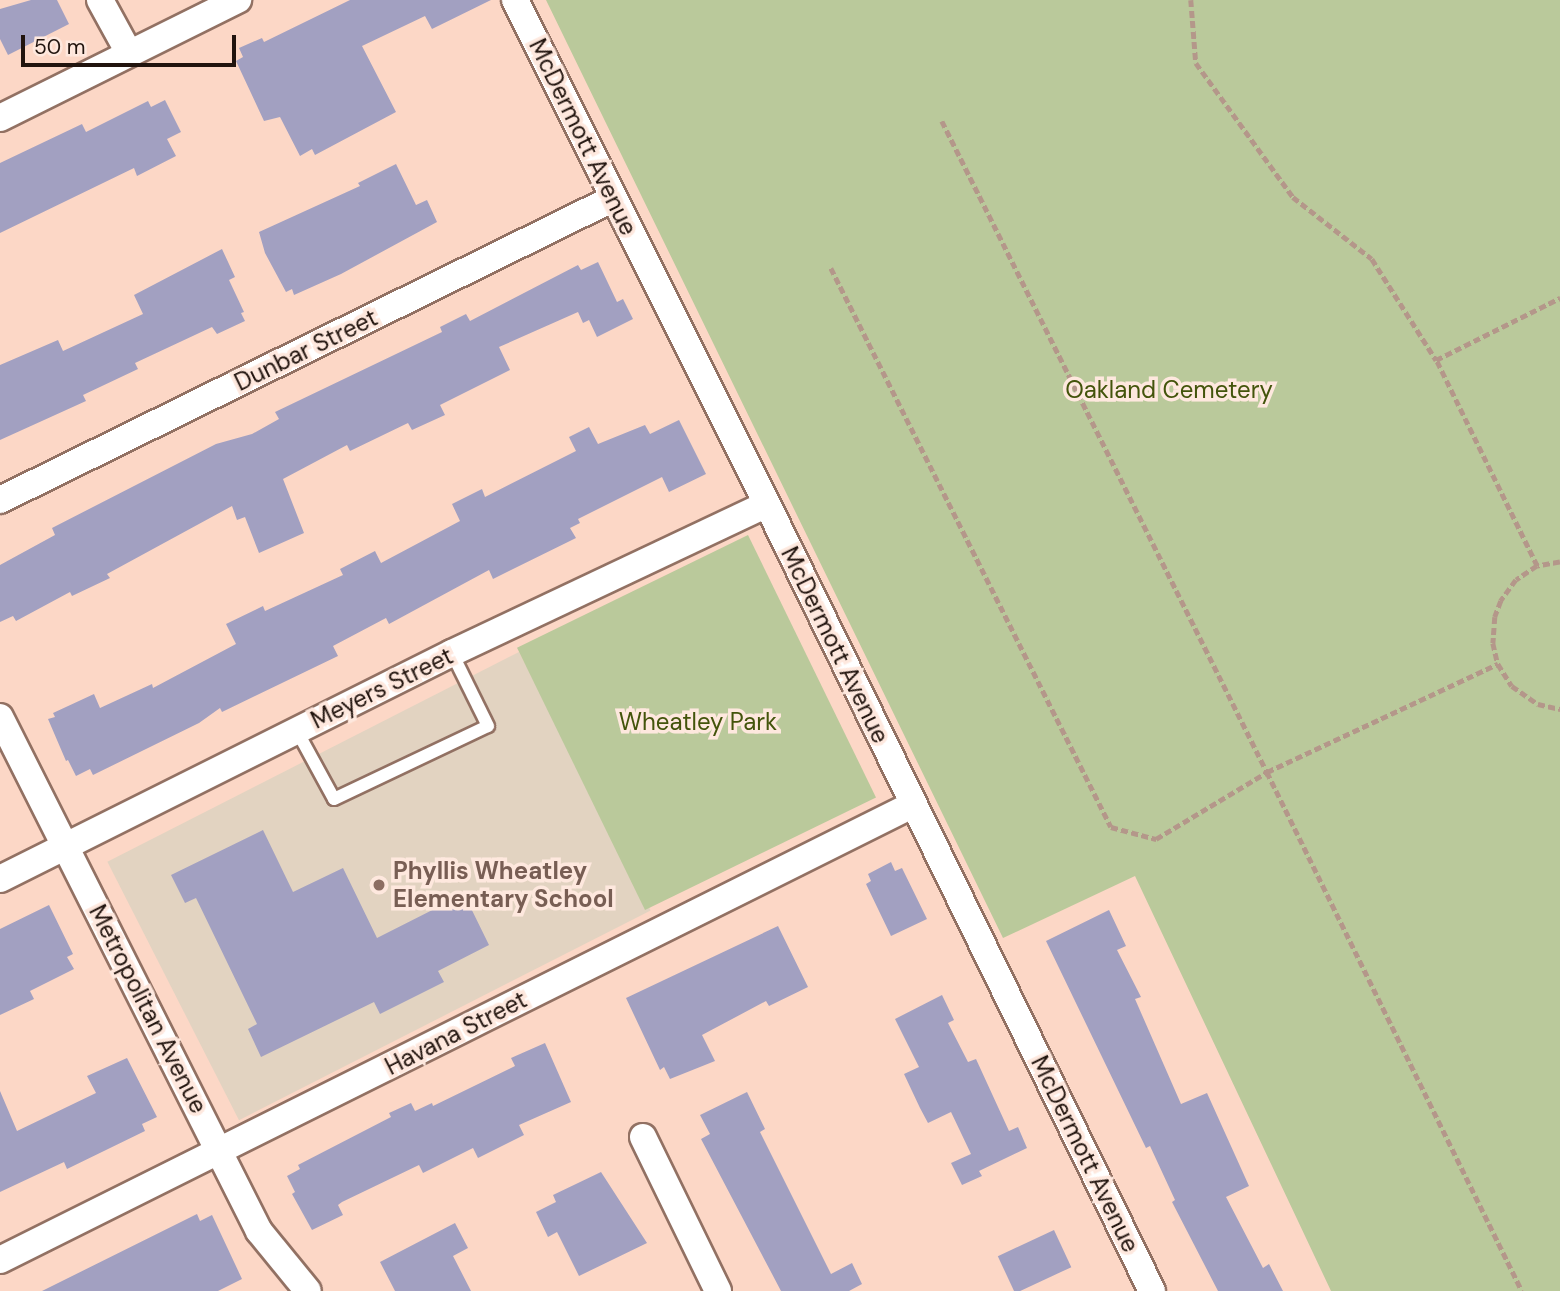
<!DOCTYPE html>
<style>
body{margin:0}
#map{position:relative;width:1560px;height:1291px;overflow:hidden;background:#fcd7c6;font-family:"DM Sans",sans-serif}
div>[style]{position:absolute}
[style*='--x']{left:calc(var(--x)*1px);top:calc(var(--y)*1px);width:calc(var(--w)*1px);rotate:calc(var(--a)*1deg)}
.education>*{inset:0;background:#e2d3c1;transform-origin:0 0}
.green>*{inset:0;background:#bac99b;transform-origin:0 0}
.building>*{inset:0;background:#a2a0c1;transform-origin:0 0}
.path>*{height:4.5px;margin-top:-2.25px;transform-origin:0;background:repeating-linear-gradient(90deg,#b4978a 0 7px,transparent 0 10.5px)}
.roads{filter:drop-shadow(2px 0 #927163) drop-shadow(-2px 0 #927163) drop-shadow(0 2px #927163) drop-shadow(0 -2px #927163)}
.service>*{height:12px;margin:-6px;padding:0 6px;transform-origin:6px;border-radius:6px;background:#fff}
.minor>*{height:26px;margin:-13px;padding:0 13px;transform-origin:13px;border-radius:13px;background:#fff}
.dots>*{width:19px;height:19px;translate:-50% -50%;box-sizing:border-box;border:4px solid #fee8de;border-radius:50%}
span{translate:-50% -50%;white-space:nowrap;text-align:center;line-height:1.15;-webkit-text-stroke:7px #fee8de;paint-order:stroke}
.street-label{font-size:24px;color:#21140e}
.park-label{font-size:24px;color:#43540b}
.education-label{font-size:24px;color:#785e54;font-weight:700}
.left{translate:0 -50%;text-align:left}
.scale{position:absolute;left:21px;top:35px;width:215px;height:32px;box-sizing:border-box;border:4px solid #21140e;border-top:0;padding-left:9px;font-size:21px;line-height:24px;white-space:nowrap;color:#21140e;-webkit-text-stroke:5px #fee8de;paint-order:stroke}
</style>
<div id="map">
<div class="education">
<i style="left:519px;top:652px;width:290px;height:462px;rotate:63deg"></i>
</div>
<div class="green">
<i style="clip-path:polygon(546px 0,1560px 0,1560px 1291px,1331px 1291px,1135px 876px,1003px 938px)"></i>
<i style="left:748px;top:535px;width:292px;height:257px;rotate:64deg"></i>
</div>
<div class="building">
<i style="clip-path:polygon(31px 0,57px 0,69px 24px,8px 55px,0 39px,0 9px)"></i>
<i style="clip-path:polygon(350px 0,491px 0,432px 29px,425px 16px,362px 46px,396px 112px,315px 155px,312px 149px,300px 156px,280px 117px,264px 121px,236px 61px,243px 57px,239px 48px,262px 38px,264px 42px)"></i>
<i style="clip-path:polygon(165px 100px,181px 132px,167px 139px,176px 156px,137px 176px,134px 168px,0 233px,0 163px,82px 124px,86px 132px,148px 101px,151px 107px)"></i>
<i style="clip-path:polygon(396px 164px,416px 205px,427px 200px,437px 222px,341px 274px,294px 295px,292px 289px,286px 292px,265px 253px,259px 232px,360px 186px,358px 183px)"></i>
<i style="clip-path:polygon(222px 249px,235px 277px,229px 280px,244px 312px,241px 313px,245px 321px,217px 334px,212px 327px,135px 363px,138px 369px,83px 395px,86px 401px,0 440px,0 365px,58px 340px,63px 351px,143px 314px,134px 295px)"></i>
<i style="clip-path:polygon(598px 262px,617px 302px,623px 299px,633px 319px,597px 337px,589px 320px,583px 323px,578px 312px,499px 347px,510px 370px,440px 405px,445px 415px,412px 430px,408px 423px,350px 451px,347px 445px,283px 479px,304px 533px,259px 553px,245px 517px,237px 520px,232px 506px,107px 574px,110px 578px,72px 596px,70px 592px,16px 621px,13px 616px,0 622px,0 565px,55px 535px,52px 528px,216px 444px,252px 434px,279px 419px,275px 412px,442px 332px,440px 327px,466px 314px,470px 321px,578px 265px,581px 270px)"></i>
<i style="clip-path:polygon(679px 420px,706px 474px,669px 492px,662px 477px,578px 519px,580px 523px,570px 528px,576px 538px,493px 579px,489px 570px,389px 624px,386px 618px,333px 646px,338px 656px,222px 712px,220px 708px,199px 723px,93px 775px,90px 769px,76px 776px,68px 760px,66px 761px,48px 719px,55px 717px,53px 713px,94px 694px,100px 708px,152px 684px,153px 688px,236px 644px,226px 624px,263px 606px,265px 611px,343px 575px,340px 569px,375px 551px,381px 563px,460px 521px,452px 504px,482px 489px,485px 497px,576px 451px,569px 437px,589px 427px,598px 444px,645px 425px,650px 434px)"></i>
<i style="clip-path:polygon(263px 830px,293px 892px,343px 868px,377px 938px,464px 894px,489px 945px,438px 971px,444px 982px,380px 1014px,374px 1002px,261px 1057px,248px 1029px,257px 1024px,196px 898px,185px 903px,171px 875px)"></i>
<i style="clip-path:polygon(891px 862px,895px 871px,902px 868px,927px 919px,891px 936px,866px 884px,871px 881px,868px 874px)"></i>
<i style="clip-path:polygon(49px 905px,73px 954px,67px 957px,74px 969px,30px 991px,34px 999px,0 1015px,0 929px)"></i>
<i style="clip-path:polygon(1109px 910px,1126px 946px,1117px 950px,1141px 997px,1135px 999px,1181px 1104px,1207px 1093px,1249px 1186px,1226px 1197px,1263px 1268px,1269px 1264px,1283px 1291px,1218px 1291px,1172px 1202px,1175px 1200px,1150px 1146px,1146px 1148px,1046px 941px)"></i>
<i style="clip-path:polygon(778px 926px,808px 987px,769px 1006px,766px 1001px,702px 1035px,715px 1061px,670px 1079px,664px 1067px,660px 1070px,626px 998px)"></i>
<i style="clip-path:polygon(942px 995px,954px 1020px,948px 1023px,968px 1062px,976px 1059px,1009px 1131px,1018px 1127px,1027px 1148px,979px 1171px,982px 1176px,962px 1185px,951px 1163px,971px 1154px,951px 1112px,928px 1123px,920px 1108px,904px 1074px,919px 1067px,895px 1019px)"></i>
<i style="clip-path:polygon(545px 1043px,571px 1102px,519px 1125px,524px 1135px,478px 1158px,473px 1148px,423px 1173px,419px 1165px,342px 1202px,338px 1205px,343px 1215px,312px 1230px,292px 1194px,295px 1192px,287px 1176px,300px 1169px,298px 1165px,391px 1117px,389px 1113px,411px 1103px,415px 1111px,432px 1103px,433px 1106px,515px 1066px,511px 1058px)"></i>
<i style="clip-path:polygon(127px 1058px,157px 1117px,142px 1124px,145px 1131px,67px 1169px,64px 1162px,0 1192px,0 1091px,17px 1131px,96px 1093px,87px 1076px)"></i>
<i style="clip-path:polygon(747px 1092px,765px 1129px,760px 1132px,831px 1274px,852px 1263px,862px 1284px,849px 1291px,781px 1291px,701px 1139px,710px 1134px,700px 1115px)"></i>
<i style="clip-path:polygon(601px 1172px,647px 1243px,579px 1276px,557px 1232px,548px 1237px,536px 1212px,556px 1202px,553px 1195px)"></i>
<i style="clip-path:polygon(197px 1214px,200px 1221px,212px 1215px,242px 1279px,218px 1291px,42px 1291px)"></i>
<i style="clip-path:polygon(455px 1223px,468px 1248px,453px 1256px,471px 1291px,395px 1291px,380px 1262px)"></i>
<i style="left:1054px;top:1230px;width:41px;height:62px;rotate:65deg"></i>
</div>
<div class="path">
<i style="--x:1191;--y:0;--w:63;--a:85.5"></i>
<i style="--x:1196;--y:63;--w:165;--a:54.1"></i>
<i style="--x:1293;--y:197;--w:100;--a:38.1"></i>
<i style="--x:1372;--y:259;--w:120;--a:57.6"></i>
<i style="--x:942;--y:121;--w:728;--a:63.47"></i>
<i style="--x:1267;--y:772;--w:255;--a:-25.1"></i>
<i style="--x:831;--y:268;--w:625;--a:63.39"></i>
<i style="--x:1111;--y:827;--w:47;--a:14.9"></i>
<i style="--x:1156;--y:839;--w:130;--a:-31.1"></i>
<i style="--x:1267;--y:772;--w:578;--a:63.83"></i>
<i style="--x:1560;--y:562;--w:23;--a:170"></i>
<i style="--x:1537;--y:566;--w:25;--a:146"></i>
<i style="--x:1516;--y:580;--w:26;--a:126"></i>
<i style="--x:1501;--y:601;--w:17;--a:111"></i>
<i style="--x:1495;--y:617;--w:26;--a:94"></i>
<i style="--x:1493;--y:643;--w:22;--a:77"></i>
<i style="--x:1498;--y:664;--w:26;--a:58"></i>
<i style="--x:1512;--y:686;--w:32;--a:35"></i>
<i style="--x:1538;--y:704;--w:23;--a:13"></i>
<i style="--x:1537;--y:566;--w:229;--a:-116.1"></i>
<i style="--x:1436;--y:360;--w:139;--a:-26.6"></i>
</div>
<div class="roads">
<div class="service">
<i style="--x:297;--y:731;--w:77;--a:61.4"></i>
<i style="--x:334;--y:799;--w:170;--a:-25.4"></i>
<i style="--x:488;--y:726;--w:81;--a:-116.3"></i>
</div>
<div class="minor">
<i style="--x:100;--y:0;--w:60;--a:61.3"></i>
<i style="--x:515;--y:0;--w:563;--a:63.43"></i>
<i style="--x:767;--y:504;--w:876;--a:63.93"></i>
<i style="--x:0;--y:118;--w:266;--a:-26.4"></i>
<i style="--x:0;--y:500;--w:682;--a:-26.19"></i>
<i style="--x:0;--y:717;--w:576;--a:63.26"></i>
<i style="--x:259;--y:1231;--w:77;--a:50.8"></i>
<i style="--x:0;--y:879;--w:505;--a:-26.57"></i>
<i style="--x:452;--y:653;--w:348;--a:-25.3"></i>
<i style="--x:643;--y:1137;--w:171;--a:64"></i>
<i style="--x:0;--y:1260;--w:1019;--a:-26.51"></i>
</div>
</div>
<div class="dots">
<i style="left:379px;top:885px;background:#8d6e63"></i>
</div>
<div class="street-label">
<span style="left:583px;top:137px;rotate:64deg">McDermott Avenue</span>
<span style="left:306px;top:350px;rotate:-26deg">Dunbar Street</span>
<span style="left:835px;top:645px;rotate:64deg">McDermott Avenue</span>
<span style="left:382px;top:688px;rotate:-26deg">Meyers Street</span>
<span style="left:148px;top:1009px;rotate:63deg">Metropolitan Avenue</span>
<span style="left:456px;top:1033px;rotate:-27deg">Havana Street</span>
<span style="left:1085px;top:1154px;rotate:64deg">McDermott Avenue</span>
</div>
<div class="park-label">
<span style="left:1169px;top:390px">Oakland Cemetery</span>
<span style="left:698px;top:722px">Wheatley Park</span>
</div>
<div class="education-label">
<span class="left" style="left:393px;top:885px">Phyllis Wheatley<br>Elementary School</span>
</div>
<div class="scale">50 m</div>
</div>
